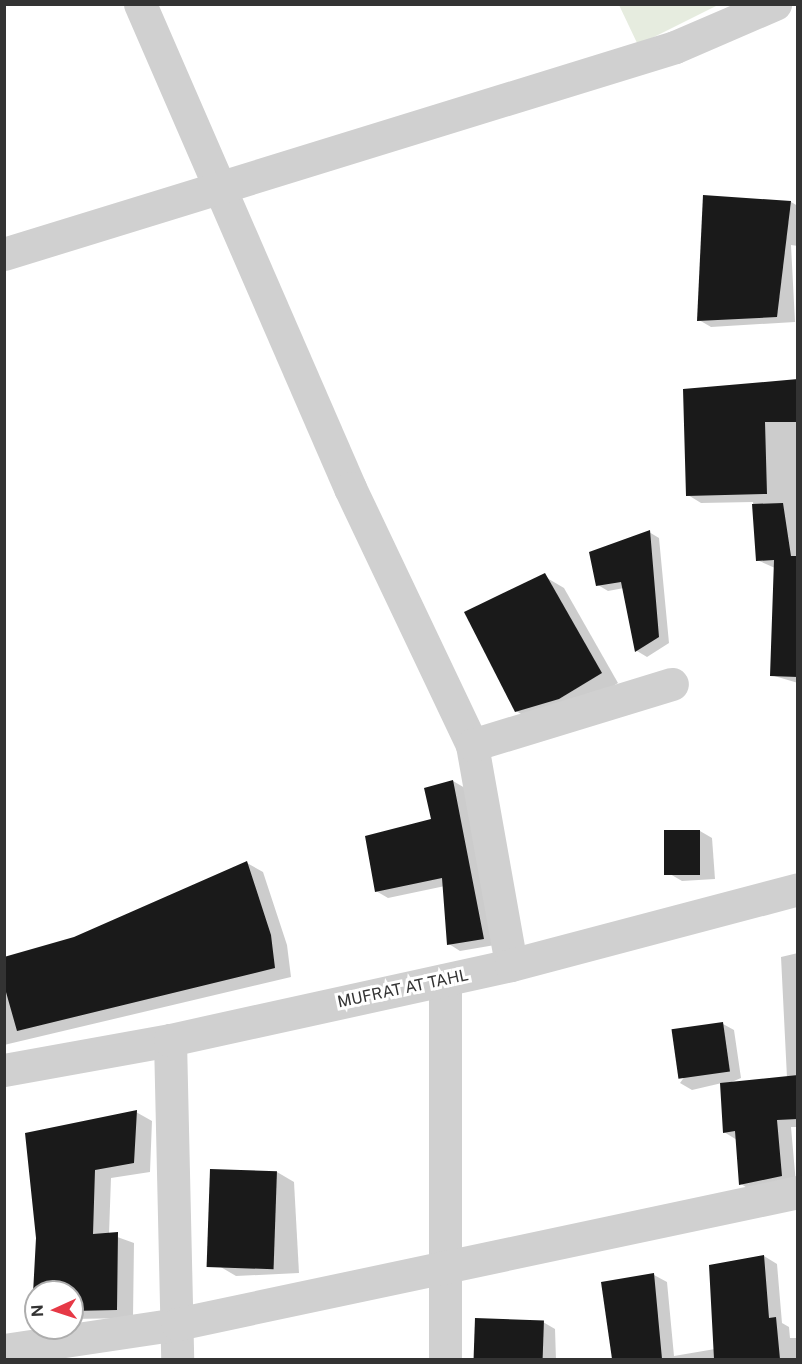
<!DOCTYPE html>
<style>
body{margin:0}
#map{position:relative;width:802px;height:1364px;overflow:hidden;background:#fff;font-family:"Public Sans",sans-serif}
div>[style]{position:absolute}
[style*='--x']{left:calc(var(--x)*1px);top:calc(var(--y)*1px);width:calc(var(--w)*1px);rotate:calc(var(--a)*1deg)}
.green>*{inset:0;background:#e6ecdf}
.shadow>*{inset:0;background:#0003}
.building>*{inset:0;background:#1a1a1a;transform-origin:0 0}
.minor>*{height:33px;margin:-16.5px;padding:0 16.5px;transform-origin:16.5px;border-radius:16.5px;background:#d0d0d0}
span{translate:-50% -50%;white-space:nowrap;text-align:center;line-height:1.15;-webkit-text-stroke:6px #fff;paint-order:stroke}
.street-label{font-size:16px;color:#333}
.frame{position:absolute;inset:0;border:6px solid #333;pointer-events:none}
.north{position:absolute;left:24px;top:1280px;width:60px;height:60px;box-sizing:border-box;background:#fff;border:2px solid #adadad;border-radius:50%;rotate:267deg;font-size:16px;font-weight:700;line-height:24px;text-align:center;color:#333}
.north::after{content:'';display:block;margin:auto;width:21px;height:27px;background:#e63946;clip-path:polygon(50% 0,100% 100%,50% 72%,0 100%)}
</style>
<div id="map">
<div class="green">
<i style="clip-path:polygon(619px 5px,718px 5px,638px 45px)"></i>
</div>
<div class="shadow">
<i style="clip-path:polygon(791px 202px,798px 206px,798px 246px,791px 245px,795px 322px,711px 327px,699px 320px)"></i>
<i style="clip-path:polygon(798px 381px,798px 683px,771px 675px,775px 568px,757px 560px,753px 502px,701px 503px,688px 495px)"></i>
<i style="clip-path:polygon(649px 532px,659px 538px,669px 643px,647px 657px,637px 651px,624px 588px,608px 591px,598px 585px)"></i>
<i style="clip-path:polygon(547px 578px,564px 588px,618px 683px,577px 708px,533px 721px,516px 711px)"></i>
<i style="clip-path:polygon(453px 781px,465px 788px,495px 945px,460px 951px,449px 944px,445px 886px,388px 898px,376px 891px,432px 820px)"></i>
<i style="clip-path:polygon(700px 831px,712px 838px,715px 879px,682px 881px,670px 874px)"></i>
<i style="clip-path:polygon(247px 863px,263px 872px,287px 945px,291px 977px,4px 1045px,4px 961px,74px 939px)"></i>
<i style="clip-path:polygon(798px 953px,798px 1127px,791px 1127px,796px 1184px,755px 1193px,741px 1184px,737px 1140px,724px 1132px,722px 1083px,692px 1090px,680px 1083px,723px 1024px,734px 1030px,741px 1078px,727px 1084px,787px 1078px,781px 957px)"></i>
<i style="clip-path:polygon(136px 1112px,152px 1121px,150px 1172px,111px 1178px,109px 1234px,134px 1243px,133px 1318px,72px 1319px,72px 1292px,36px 1292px,36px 1312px,34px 1311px,37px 1238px)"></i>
<i style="clip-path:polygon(277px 1172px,294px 1182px,299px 1273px,236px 1276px,219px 1266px)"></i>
<i style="clip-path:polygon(764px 1256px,777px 1264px,782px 1323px,789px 1327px,790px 1338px,798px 1338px,798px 1360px,602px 1360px,614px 1358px,654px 1275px,667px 1282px,674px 1356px,715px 1349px,710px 1266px)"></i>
<i style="clip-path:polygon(477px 1319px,543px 1322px,555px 1329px,556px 1360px,479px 1360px)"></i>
</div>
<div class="building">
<i style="clip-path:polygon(703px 195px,791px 201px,777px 317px,697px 321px)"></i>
<i style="clip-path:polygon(798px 379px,798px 422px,765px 422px,767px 494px,686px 496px,683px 389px)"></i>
<i style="clip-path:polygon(783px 503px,791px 556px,798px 556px,798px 677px,770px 676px,774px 560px,756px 561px,752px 504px)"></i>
<i style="clip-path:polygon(650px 530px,659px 637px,635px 652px,621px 582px,596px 586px,589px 552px)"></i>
<i style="clip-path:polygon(545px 573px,602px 673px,559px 699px,515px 712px,464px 612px)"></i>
<i style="clip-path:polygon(453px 780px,484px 939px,447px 945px,442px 878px,375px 892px,365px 836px,431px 819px,424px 788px)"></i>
<i style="left:664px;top:830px;width:36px;height:45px"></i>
<i style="clip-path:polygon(247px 861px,271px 935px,275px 968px,17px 1031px,4px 985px,4px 957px,74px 937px)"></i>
<i style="left:723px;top:1022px;width:50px;height:52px;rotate:82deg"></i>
<i style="clip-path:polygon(798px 1075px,798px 1119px,777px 1120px,782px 1176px,739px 1185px,735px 1131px,723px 1133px,720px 1083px)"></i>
<i style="clip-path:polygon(137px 1110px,134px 1163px,95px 1170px,93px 1234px,118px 1232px,117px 1310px,72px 1311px,72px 1292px,36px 1292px,32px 1312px,36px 1238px,25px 1133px)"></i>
<i style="left:210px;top:1169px;width:67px;height:98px;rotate:2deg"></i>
<i style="clip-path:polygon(764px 1255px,769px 1318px,776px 1317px,780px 1359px,714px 1359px,709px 1265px)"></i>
<i style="clip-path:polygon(654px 1273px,662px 1359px,612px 1359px,601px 1282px)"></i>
<i style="left:475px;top:1318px;width:69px;height:41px;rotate:2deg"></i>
</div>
<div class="minor">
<i style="--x:140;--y:4;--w:528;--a:66.54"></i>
<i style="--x:350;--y:488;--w:284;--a:64.6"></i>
<i style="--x:472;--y:745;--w:223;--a:79.9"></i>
<i style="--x:4;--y:254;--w:702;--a:-17.14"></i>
<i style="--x:675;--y:47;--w:109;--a:-23.3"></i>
<i style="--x:472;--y:745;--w:209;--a:-17"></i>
<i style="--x:445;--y:980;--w:380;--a:90"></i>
<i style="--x:170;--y:1040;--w:320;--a:88.7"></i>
<i style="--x:4;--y:1070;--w:169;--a:-10.2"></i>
<i style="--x:170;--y:1040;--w:349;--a:-12.4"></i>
<i style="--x:511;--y:965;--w:297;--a:-14.8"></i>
<i style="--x:4;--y:1350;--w:175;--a:-8.5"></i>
<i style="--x:177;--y:1324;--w:635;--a:-12"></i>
</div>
<div class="street-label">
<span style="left:403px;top:989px;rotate:-12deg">MUFRAT AT TAHL</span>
</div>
<div class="frame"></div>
<div class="north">N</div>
</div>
